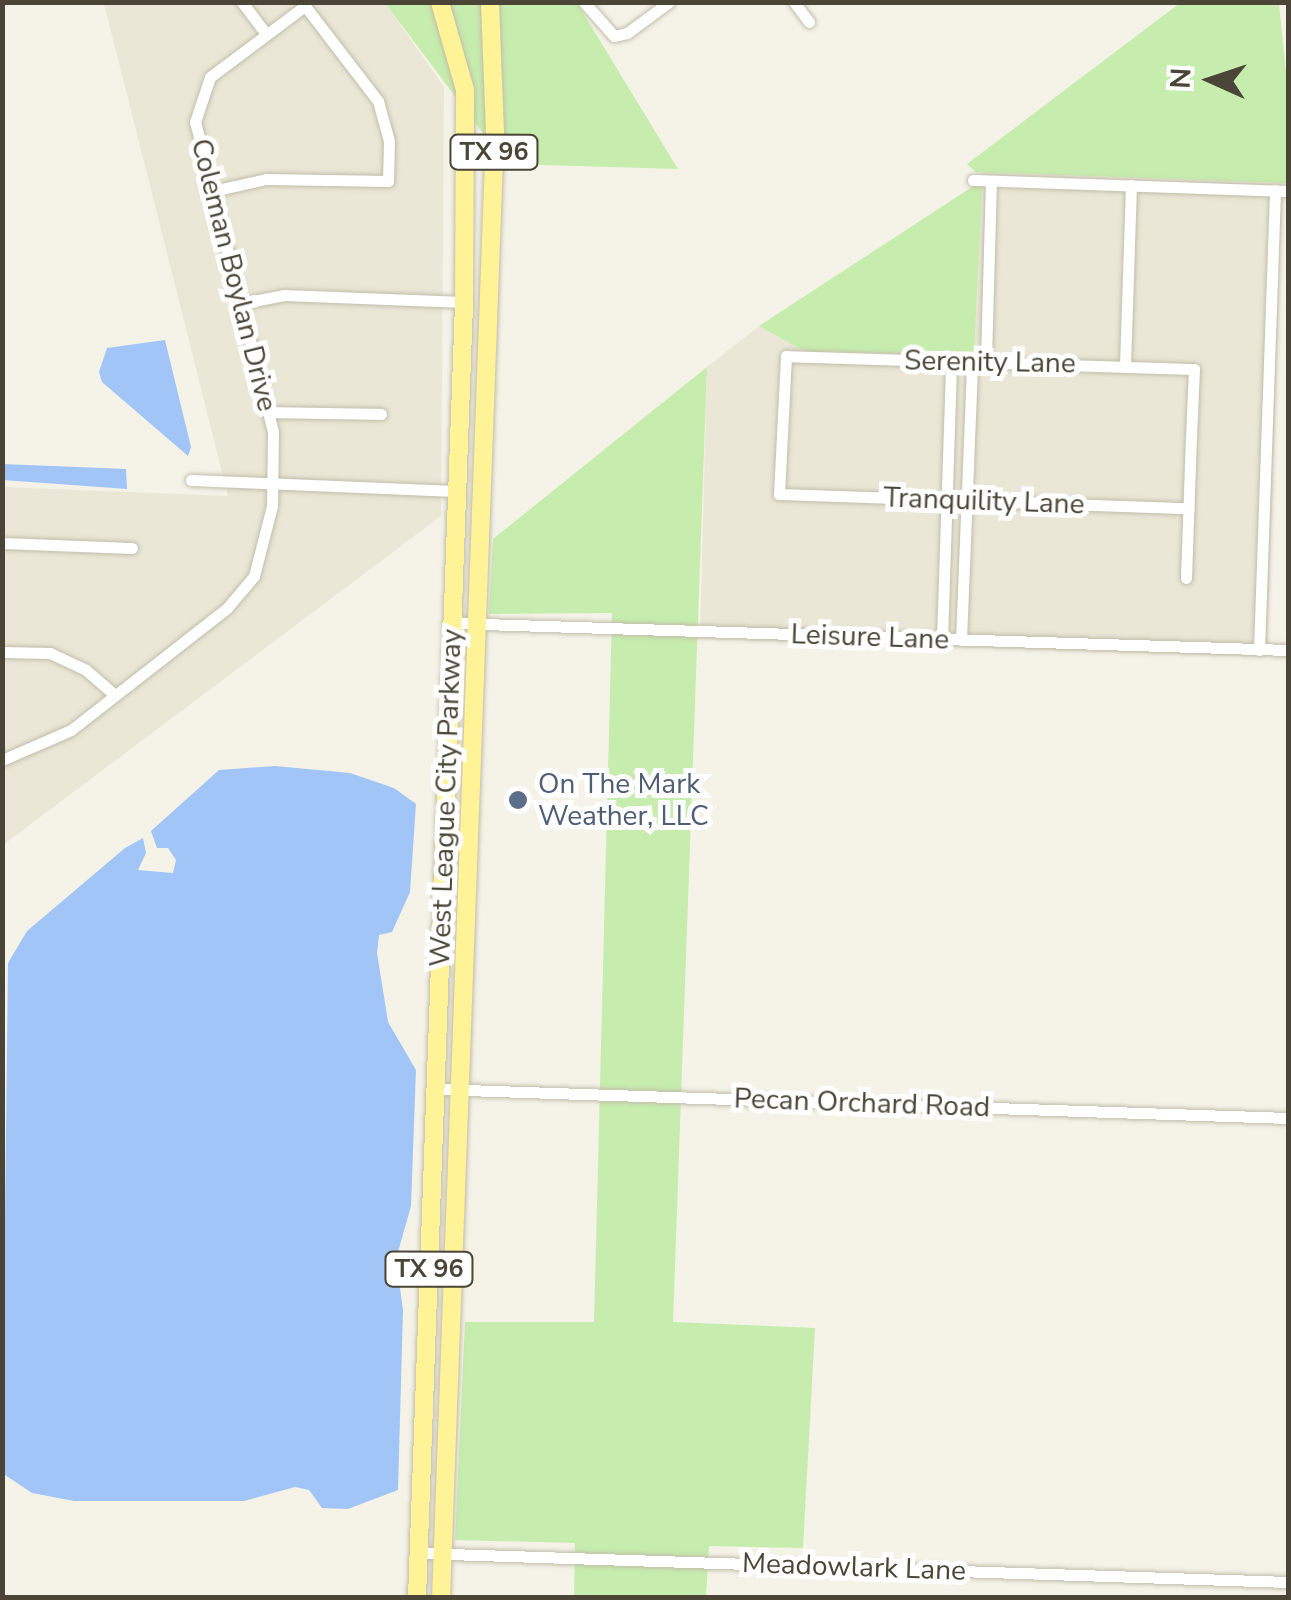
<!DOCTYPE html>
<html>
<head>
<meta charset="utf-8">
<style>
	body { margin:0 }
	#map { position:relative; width:1291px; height:1600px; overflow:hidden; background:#f5f3e8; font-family:"Nunito Sans",sans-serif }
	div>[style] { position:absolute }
	.residential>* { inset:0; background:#eae7d6 }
	.green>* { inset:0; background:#c6edae }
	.water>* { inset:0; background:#a0c5f6 }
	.roads { filter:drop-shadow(0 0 2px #c2bdaa) drop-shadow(0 0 2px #c2bdaa) }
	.minor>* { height:11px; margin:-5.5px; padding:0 5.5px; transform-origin:5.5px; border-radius:5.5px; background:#fff }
	.primary>* { height:18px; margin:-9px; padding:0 9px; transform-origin:9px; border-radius:9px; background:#fff297 }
	.dots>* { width:28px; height:28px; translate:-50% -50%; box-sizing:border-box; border:5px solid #fff; border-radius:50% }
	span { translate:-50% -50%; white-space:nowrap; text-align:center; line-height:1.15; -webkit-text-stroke:10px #fff; paint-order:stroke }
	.shield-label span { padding:2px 8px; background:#fff; border:2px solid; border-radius:8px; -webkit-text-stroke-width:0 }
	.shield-label { font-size:25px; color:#4a4536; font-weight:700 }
	.street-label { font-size:28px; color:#4a4536 }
	.service-label { font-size:28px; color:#4e5e75 }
	.left { translate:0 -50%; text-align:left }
	.frame { position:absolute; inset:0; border:5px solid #4a4536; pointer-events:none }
	.north { position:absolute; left:1161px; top:30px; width:100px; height:100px; -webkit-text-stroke:8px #fff; paint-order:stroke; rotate:273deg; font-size:28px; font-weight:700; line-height:40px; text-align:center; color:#4a4536 }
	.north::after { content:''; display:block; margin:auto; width:35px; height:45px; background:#4a4536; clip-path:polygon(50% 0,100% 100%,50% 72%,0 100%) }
</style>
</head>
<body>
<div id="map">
	<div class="residential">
		<div style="clip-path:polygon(104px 3px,385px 3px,444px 87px,441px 516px,3px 845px,3px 487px,228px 496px)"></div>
		<div style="clip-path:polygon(982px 172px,1282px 183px,1267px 657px,700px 639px,707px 367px,759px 326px,804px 351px,974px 354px)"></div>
	</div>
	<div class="green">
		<div style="clip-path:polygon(385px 3px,577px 3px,678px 169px,506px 164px)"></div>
		<div style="clip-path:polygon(1180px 3px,1279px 3px,1288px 92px,1287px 183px,976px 172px,967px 164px)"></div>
		<div style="clip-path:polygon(975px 185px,982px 185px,974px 355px,804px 351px,759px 326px)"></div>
		<div style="clip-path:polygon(707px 367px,673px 1322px,815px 1328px,803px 1548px,709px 1546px,706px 1597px,574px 1598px,575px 1543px,455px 1540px,465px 1322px,594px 1322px,612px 613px,489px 614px,493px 539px)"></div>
	</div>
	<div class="water">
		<div style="clip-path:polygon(165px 340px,191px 447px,188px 456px,102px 382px,99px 372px,107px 348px)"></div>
		<div style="clip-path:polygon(3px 464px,126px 469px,127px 489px,3px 480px)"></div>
		<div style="clip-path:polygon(275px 766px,350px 773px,394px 788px,416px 804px,410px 892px,392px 932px,379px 935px,377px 953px,388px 1022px,416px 1070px,411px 1206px,396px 1259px,403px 1310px,398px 1490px,348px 1509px,322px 1508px,309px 1490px,295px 1487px,244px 1501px,74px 1501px,32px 1493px,2px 1473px,8px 963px,27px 931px,125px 848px,143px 838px,146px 853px,138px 870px,173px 873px,176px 860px,168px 848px,157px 848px,151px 831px,219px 770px)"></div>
	</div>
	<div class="roads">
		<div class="minor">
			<div style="left:242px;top:2px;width:38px;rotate:53deg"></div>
			<div style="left:584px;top:2px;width:45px;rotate:48.6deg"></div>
			<div style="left:614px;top:36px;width:13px;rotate:-13deg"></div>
			<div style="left:627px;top:33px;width:52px;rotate:-36.4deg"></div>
			<div style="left:794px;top:2px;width:25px;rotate:53deg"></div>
			<div style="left:973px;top:180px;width:315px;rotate:2deg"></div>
			<div style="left:243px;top:303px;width:42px;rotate:-11deg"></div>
			<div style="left:284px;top:295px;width:180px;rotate:2.2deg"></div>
			<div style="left:986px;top:359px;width:178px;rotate:-88.4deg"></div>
			<div style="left:1125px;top:366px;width:181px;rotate:-88.1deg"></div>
			<div style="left:270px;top:412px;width:111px;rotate:1deg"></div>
			<div style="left:191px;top:480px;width:265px;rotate:2.4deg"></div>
			<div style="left:2px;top:543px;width:130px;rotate:2.2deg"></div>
			<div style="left:1186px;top:578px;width:141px;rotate:-88deg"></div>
			<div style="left:1191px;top:437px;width:68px;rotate:-87.5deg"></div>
			<div style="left:1194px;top:369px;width:408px;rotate:-178.2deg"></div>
			<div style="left:786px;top:356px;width:138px;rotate:92.9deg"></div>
			<div style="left:779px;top:494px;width:410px;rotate:2deg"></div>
			<div style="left:452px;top:623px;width:836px;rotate:1.85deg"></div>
			<div style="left:942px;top:639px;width:278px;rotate:-88.1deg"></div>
			<div style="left:961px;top:640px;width:278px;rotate:-87.7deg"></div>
			<div style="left:1259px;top:650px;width:460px;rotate:-88deg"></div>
			<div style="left:2px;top:652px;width:48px;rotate:1.2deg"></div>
			<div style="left:50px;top:653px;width:40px;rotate:25deg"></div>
			<div style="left:86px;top:670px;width:37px;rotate:41deg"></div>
			<div style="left:2px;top:760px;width:75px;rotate:-23.5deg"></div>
			<div style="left:71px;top:730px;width:198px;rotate:-38deg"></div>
			<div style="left:227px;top:608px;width:42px;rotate:-49.8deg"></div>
			<div style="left:254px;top:576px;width:72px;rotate:-75.6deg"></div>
			<div style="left:272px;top:506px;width:74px;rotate:-89.2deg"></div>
			<div style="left:273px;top:432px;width:320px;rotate:-104.1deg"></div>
			<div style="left:195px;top:122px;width:47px;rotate:-71.6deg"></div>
			<div style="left:210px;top:77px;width:119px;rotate:-36.8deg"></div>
			<div style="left:305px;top:6px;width:120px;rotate:52.5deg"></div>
			<div style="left:378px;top:101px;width:41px;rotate:74.6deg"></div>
			<div style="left:389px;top:141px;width:40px;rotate:91.4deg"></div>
			<div style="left:388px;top:181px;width:122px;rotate:-179.1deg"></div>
			<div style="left:266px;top:179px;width:54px;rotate:167.2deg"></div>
			<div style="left:436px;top:1089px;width:852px;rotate:1.95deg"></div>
			<div style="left:419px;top:1553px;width:869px;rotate:1.91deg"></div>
		</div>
		<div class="primary">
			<div style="left:417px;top:1598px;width:1297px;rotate:-87.92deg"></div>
			<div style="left:464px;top:302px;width:212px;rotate:-89.7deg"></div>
			<div style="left:465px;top:90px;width:91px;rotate:-105.9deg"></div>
			<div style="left:441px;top:1598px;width:1466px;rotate:-87.89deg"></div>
			<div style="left:495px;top:133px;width:131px;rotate:-92.2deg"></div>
		</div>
	</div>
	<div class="dots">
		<div style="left:518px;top:800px;background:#5c6f8a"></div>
	</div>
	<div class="shield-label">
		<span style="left:494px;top:152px">TX 96</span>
		<span style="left:429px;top:1269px">TX 96</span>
	</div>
	<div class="street-label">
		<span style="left:234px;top:275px;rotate:76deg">Coleman Boylan Drive</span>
		<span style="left:990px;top:362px;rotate:1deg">Serenity Lane</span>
		<span style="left:984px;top:501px;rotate:2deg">Tranquility Lane</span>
		<span style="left:870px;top:637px;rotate:2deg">Leisure Lane</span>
		<span style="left:446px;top:798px;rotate:-88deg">West League City Parkway</span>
		<span style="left:862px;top:1103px;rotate:2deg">Pecan Orchard Road</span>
		<span style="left:854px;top:1567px;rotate:2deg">Meadowlark Lane</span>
	</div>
	<div class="service-label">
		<span class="left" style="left:538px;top:800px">On The Mark<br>Weather, LLC</span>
	</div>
	<div class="frame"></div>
	<div class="north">N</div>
</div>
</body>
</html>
